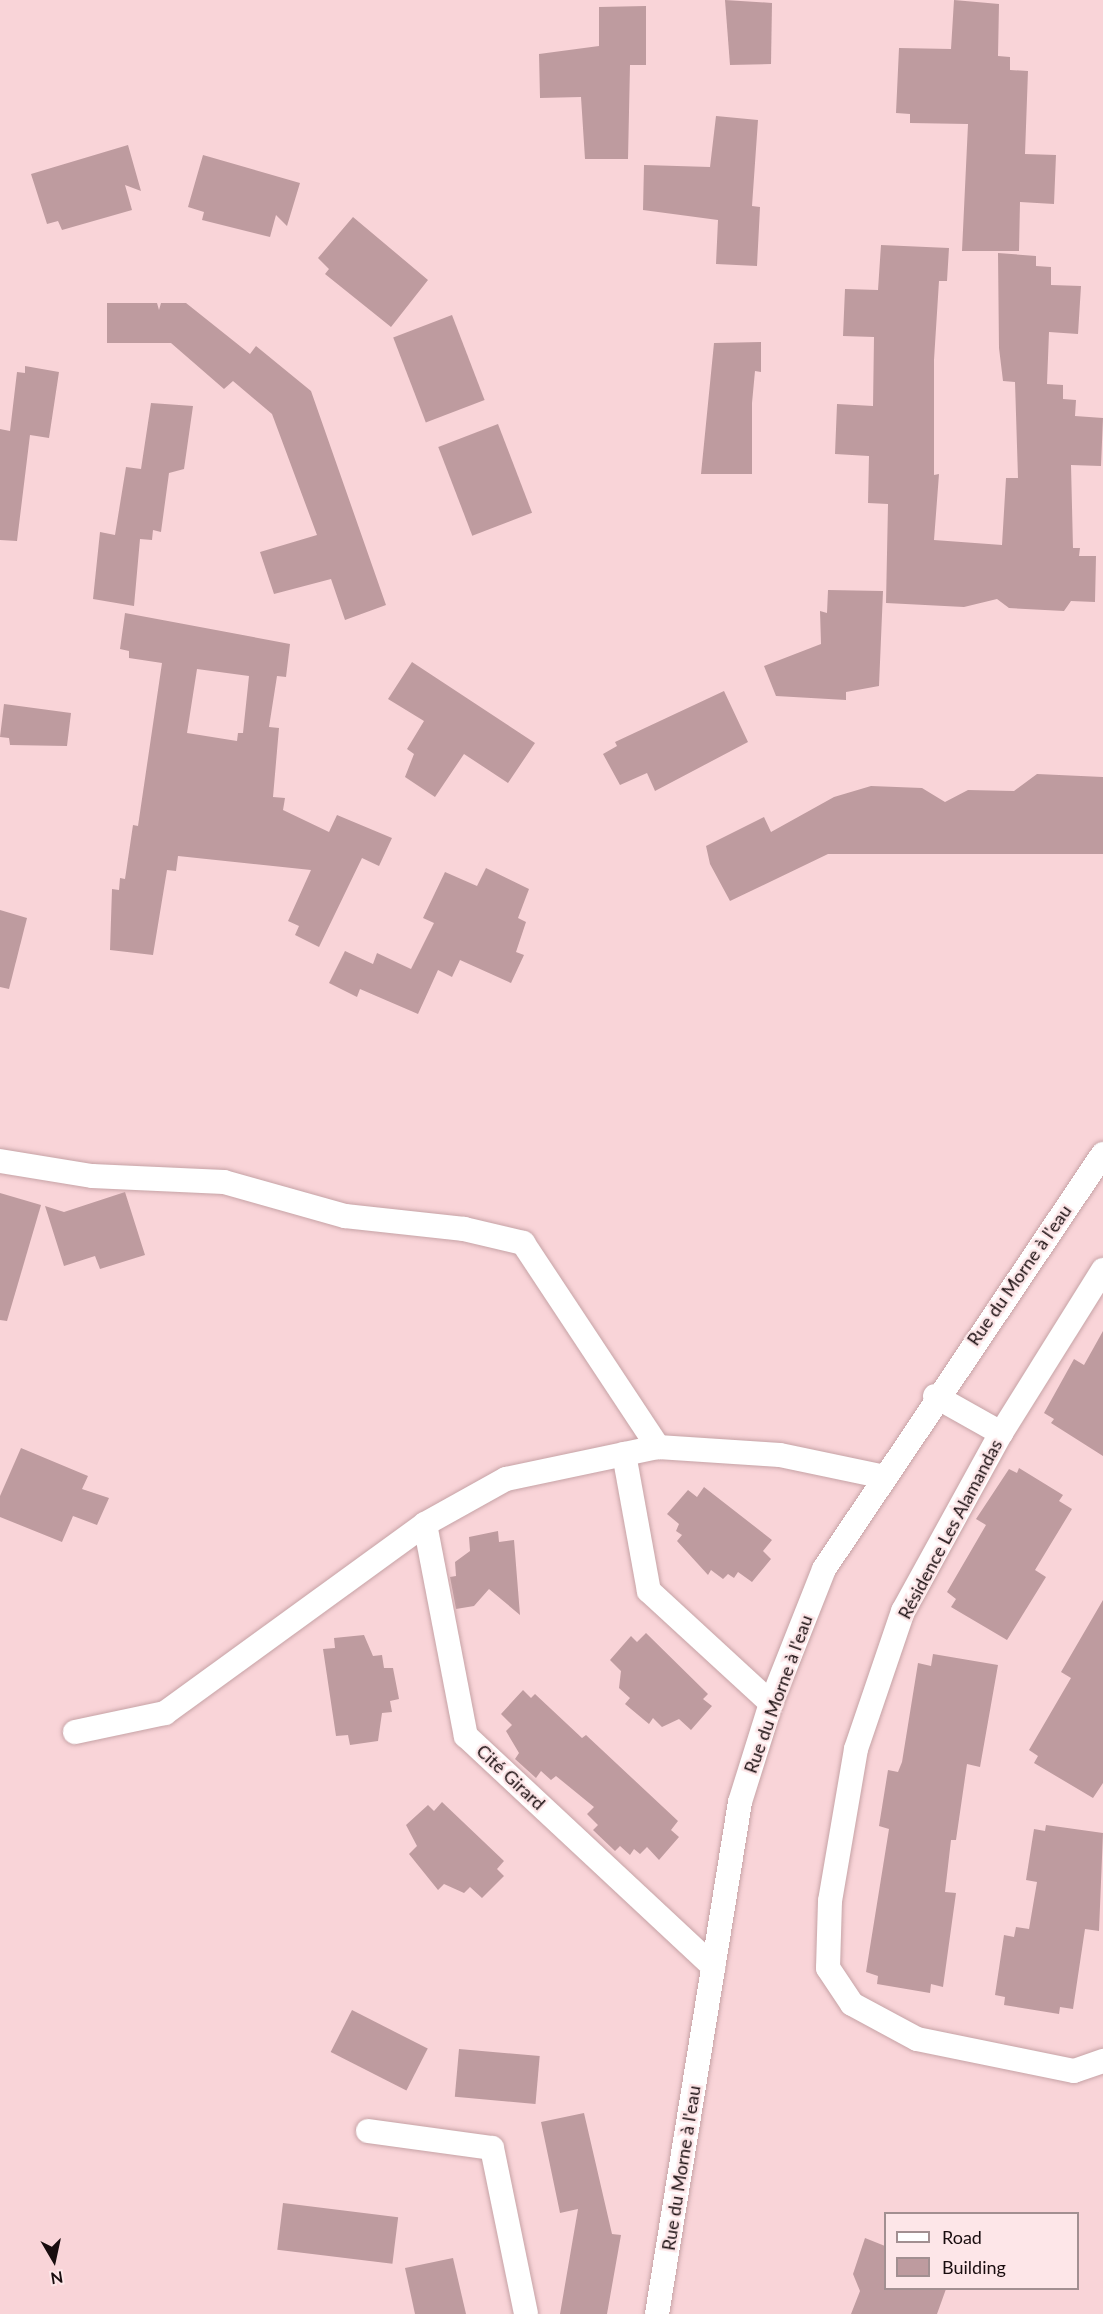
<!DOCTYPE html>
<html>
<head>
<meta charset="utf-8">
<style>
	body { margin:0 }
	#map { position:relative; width:1103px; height:2314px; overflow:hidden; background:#f9d4d8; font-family:Lato,sans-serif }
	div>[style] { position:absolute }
	.building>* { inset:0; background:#be9b9f; transform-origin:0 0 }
	.roads { filter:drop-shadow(0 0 2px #c6a3a6) drop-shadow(0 0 2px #c6a3a6) }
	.minor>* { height:24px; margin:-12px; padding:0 12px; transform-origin:12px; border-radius:12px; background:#fff }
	span { translate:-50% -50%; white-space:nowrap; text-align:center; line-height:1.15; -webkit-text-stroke:5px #fde6e8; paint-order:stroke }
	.street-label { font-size:18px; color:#190d0f }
	.legend { position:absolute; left:884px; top:2212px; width:195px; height:78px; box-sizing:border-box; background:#fde6e8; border:2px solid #a28f91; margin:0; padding:8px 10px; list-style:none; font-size:18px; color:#190d0f }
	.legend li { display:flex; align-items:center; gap:12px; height:30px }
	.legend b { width:30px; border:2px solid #a28f91 }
	.north { position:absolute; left:24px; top:2230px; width:60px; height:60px; -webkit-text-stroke:4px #fde6e8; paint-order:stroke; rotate:171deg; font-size:16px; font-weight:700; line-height:24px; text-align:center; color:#190d0f }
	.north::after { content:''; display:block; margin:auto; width:21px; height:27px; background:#190d0f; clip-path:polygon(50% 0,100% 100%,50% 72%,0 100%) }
</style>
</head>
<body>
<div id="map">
	<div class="building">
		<div style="clip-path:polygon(725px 0,772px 3px,771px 64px,730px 65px)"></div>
		<div style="clip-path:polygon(954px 0,999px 4px,998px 56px,1010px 57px,1010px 70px,1028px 71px,1025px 154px,1056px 155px,1054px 204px,1020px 202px,1019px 251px,962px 251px,968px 124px,910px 123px,910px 114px,896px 113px,899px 48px,951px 49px)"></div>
		<div style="clip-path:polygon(646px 6px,646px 65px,630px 65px,628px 159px,585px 159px,581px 97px,540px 98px,539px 54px,599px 46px,599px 7px)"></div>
		<div style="clip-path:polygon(716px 116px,758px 120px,752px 206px,760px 207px,757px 266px,716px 264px,718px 220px,643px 210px,644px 165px,710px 167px)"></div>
		<div style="clip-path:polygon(128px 145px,141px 191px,125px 185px,132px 210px,62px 230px,58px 221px,47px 224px,31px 174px)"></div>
		<div style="clip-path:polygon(203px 155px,300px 183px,287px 226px,276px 215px,270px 237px,202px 220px,204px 212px,188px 207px)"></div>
		<div style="clip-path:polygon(353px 217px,428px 280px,391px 327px,325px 274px,329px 269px,318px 258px)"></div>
		<div style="clip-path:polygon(881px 245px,949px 248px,947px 281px,939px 281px,934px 360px,934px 475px,939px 474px,934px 540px,1002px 545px,1006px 478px,1018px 478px,1015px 382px,1003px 381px,999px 348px,998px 253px,1036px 256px,1036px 266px,1051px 267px,1051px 285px,1081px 286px,1078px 334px,1049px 332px,1047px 384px,1063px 385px,1063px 399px,1076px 400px,1075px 416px,1103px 418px,1101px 466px,1071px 465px,1073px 548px,1080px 548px,1079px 556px,1096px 556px,1095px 602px,1071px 601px,1064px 611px,1009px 608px,997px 599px,964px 607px,886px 603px,888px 504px,868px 503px,869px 456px,835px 454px,837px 404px,873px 406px,874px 337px,843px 336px,845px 289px,878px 290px)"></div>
		<div style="clip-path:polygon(107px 303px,157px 303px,159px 310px,161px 303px,186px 303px,250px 354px,256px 346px,311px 391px,386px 605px,345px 620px,331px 579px,274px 594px,260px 552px,317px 535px,272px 414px,233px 381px,224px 389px,171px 343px,107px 343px)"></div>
		<div style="left:452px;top:315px;width:91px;height:63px;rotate:69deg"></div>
		<div style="clip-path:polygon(761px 342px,761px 372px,755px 371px,752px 403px,752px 474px,701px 474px,714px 343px)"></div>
		<div style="clip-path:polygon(25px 366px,59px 372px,49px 438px,30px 435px,17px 541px,0 540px,0 429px,10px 431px,17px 372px,25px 373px)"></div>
		<div style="clip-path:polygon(151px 403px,193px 406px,184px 469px,169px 473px,161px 532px,153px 530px,152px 540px,140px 539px,134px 606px,93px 599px,100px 532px,115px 535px,126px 467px,141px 469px)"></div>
		<div style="left:498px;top:424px;width:95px;height:64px;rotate:69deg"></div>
		<div style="clip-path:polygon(828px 590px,883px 591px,879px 686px,846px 692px,846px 700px,776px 696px,764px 666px,821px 644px,820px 611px,827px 613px)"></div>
		<div style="clip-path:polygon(evenodd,125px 613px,290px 644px,286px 677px,277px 676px,269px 727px,279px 728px,273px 797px,285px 798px,283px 810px,329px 832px,337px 815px,392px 838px,379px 866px,362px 858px,319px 947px,295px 935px,299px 926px,288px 921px,311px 870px,178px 856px,176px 871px,167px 870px,153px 955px,110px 950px,112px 889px,119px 890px,120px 878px,125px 879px,133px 825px,138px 826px,162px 663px,129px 658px,129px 651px,120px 649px,125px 613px,197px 669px,249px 676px,243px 733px,238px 733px,237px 741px,187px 733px,197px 669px)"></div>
		<div style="clip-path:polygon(412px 662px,535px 743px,508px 783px,464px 754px,435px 797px,405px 777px,414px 754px,407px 749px,424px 721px,388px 699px)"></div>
		<div style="clip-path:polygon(724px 691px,748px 742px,655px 791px,647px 773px,620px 785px,603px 754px,617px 746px,615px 742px)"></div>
		<div style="clip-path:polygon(4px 704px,71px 713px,67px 746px,10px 745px,9px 738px,0 737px)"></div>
		<div style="clip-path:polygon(1037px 774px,1103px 777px,1103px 854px,828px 854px,730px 901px,710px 864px,706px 846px,764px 817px,771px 832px,834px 797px,871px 786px,922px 788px,945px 802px,968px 790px,1014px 791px)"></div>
		<div style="clip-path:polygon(486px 868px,529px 889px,518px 918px,526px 922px,516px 952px,524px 955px,511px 983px,460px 960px,452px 977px,438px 970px,418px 1014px,360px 989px,357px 997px,329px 983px,345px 951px,373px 964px,377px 953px,411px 969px,434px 923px,423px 918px,445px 872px,477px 886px)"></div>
		<div style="clip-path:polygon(0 910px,27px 918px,9px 989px,0 987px)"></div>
		<div style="clip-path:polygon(125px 1192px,145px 1255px,100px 1269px,95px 1256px,64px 1266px,45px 1206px,64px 1212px)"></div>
		<div style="clip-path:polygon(0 1193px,41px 1205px,7px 1321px,0 1320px)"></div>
		<div style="clip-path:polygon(1103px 1331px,1103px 1456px,1051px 1423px,1054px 1419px,1044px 1413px,1074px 1359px,1084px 1365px)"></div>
		<div style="clip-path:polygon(21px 1448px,88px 1476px,82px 1489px,109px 1498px,97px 1525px,73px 1516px,62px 1542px,0 1517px,0 1496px)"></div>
		<div style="clip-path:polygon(1019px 1468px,1063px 1495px,1059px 1501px,1072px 1509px,1035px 1570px,1046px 1577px,1007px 1640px,951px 1607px,956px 1599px,947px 1592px,986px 1525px,976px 1519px,1009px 1469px,1017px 1473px)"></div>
		<div style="clip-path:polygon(704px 1487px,772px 1540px,763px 1551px,771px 1559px,752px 1582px,738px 1572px,734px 1578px,728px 1574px,723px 1579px,711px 1570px,708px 1575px,677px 1541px,682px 1535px,676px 1531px,679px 1524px,667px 1514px,688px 1490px,697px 1497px)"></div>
		<div style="clip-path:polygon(498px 1531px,499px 1542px,514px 1540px,520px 1615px,489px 1589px,474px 1606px,456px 1609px,450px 1577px,456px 1576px,455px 1562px,470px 1551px,469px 1537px)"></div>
		<div style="clip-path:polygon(1103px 1600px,1103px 1783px,1093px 1798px,1034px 1763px,1038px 1756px,1029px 1750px,1071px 1678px,1061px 1672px)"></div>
		<div style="clip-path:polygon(646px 1633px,708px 1694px,703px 1699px,712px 1706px,691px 1730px,679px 1719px,662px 1727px,653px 1718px,649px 1724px,625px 1704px,630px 1698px,619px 1688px,621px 1671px,610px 1660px,631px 1636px,637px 1642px)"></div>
		<div style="clip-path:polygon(364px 1635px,373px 1656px,382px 1655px,384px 1668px,393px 1668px,399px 1699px,390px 1701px,392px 1712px,382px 1713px,378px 1741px,350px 1745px,348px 1735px,336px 1736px,323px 1649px,335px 1648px,334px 1638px)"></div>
		<div style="clip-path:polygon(933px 1654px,998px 1665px,980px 1767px,967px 1764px,956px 1840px,951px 1840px,945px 1892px,956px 1893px,943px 1987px,931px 1984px,930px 1993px,877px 1984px,878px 1976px,866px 1972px,889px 1829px,879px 1826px,888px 1770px,898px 1772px,902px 1762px,918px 1663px,931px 1666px)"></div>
		<div style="clip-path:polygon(523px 1690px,531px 1698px,535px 1694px,582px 1738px,586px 1735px,678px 1821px,671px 1830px,679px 1837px,659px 1860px,647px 1847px,640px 1854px,634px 1849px,630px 1855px,620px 1846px,615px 1851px,593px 1830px,598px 1825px,587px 1814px,594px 1807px,556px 1776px,551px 1780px,541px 1771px,536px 1778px,515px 1759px,519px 1753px,506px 1731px,512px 1725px,501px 1714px)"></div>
		<div style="clip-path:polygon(442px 1802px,504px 1861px,497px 1869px,504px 1876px,482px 1898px,470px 1887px,464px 1893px,444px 1884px,438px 1890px,409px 1854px,417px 1846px,406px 1825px,428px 1805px,434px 1811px)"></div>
		<div style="clip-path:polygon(1046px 1825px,1103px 1833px,1099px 1931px,1085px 1929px,1073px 2009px,1060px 2007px,1059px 2014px,1004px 2005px,1005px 1997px,995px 1995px,1004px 1935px,1014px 1937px,1016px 1927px,1029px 1929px,1037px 1882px,1026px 1880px,1034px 1829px,1045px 1831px)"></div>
		<div style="left:352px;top:2010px;width:85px;height:47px;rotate:27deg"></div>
		<div style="left:459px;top:2049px;width:81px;height:48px;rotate:5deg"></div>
		<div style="clip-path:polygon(584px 2113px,612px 2234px,621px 2235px,607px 2314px,560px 2314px,578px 2209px,560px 2213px,541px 2122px)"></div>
		<div style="left:283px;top:2203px;width:116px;height:47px;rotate:7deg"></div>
		<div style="clip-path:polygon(865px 2238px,885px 2246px,885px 2289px,946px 2289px,937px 2314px,851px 2314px,860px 2291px,853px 2274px)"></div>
		<div style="clip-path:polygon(453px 2258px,466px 2314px,415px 2314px,405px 2268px)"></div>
	</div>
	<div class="roads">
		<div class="minor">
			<div style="left:0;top:1161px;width:93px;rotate:9.3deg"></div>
			<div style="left:92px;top:1176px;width:132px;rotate:2.6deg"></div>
			<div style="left:224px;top:1182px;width:126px;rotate:15.7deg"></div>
			<div style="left:345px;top:1216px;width:120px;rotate:6.2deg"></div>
			<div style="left:464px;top:1229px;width:61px;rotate:13.3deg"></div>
			<div style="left:523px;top:1243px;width:245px;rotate:56.5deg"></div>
			<div style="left:1103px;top:1270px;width:192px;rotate:122deg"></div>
			<div style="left:1001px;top:1433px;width:203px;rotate:118.8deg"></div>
			<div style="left:903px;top:1611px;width:146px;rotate:108.8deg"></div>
			<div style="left:856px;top:1749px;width:154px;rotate:99.7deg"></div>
			<div style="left:830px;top:1901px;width:67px;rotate:91.7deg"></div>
			<div style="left:828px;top:1968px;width:43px;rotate:56.3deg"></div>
			<div style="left:852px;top:2004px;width:74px;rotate:28.3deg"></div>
			<div style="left:917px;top:2039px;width:160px;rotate:11.5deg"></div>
			<div style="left:1074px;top:2071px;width:31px;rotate:-19deg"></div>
			<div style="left:935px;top:1396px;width:76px;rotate:29.3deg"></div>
			<div style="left:624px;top:1454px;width:139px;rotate:79.7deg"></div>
			<div style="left:649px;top:1591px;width:166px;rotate:42.6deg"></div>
			<div style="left:425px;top:1524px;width:216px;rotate:79.1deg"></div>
			<div style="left:466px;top:1736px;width:338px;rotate:43deg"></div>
			<div style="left:75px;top:1732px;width:92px;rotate:-11.9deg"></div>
			<div style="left:165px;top:1713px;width:321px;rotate:-36deg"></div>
			<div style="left:425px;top:1524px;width:93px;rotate:-29.1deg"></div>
			<div style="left:506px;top:1479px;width:155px;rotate:-11.9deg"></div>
			<div style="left:658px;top:1447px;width:122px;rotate:3.8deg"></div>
			<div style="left:780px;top:1455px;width:106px;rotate:11.9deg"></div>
			<div style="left:368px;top:2131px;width:125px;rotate:7.8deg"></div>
			<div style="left:492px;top:2148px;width:169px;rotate:78.4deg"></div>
			<div style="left:657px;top:2314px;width:519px;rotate:-80.79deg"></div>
			<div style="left:740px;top:1802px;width:104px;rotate:-72.6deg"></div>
			<div style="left:771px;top:1703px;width:144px;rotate:-68.4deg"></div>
			<div style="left:824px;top:1569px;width:500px;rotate:-56.09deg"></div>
		</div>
	</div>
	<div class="street-label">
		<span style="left:1019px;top:1275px;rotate:-55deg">Rue du Morne à l'eau</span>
		<span style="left:950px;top:1529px;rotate:-62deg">Résidence Les Alamandas</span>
		<span style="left:778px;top:1694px;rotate:-70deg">Rue du Morne à l'eau</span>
		<span style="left:511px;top:1777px;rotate:43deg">Cité Girard</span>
		<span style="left:681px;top:2168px;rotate:-81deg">Rue du Morne à l'eau</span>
	</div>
	<ul class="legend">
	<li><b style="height:8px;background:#fff"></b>Road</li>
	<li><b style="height:16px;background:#be9b9f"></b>Building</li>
	</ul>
	<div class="north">N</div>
</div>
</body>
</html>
